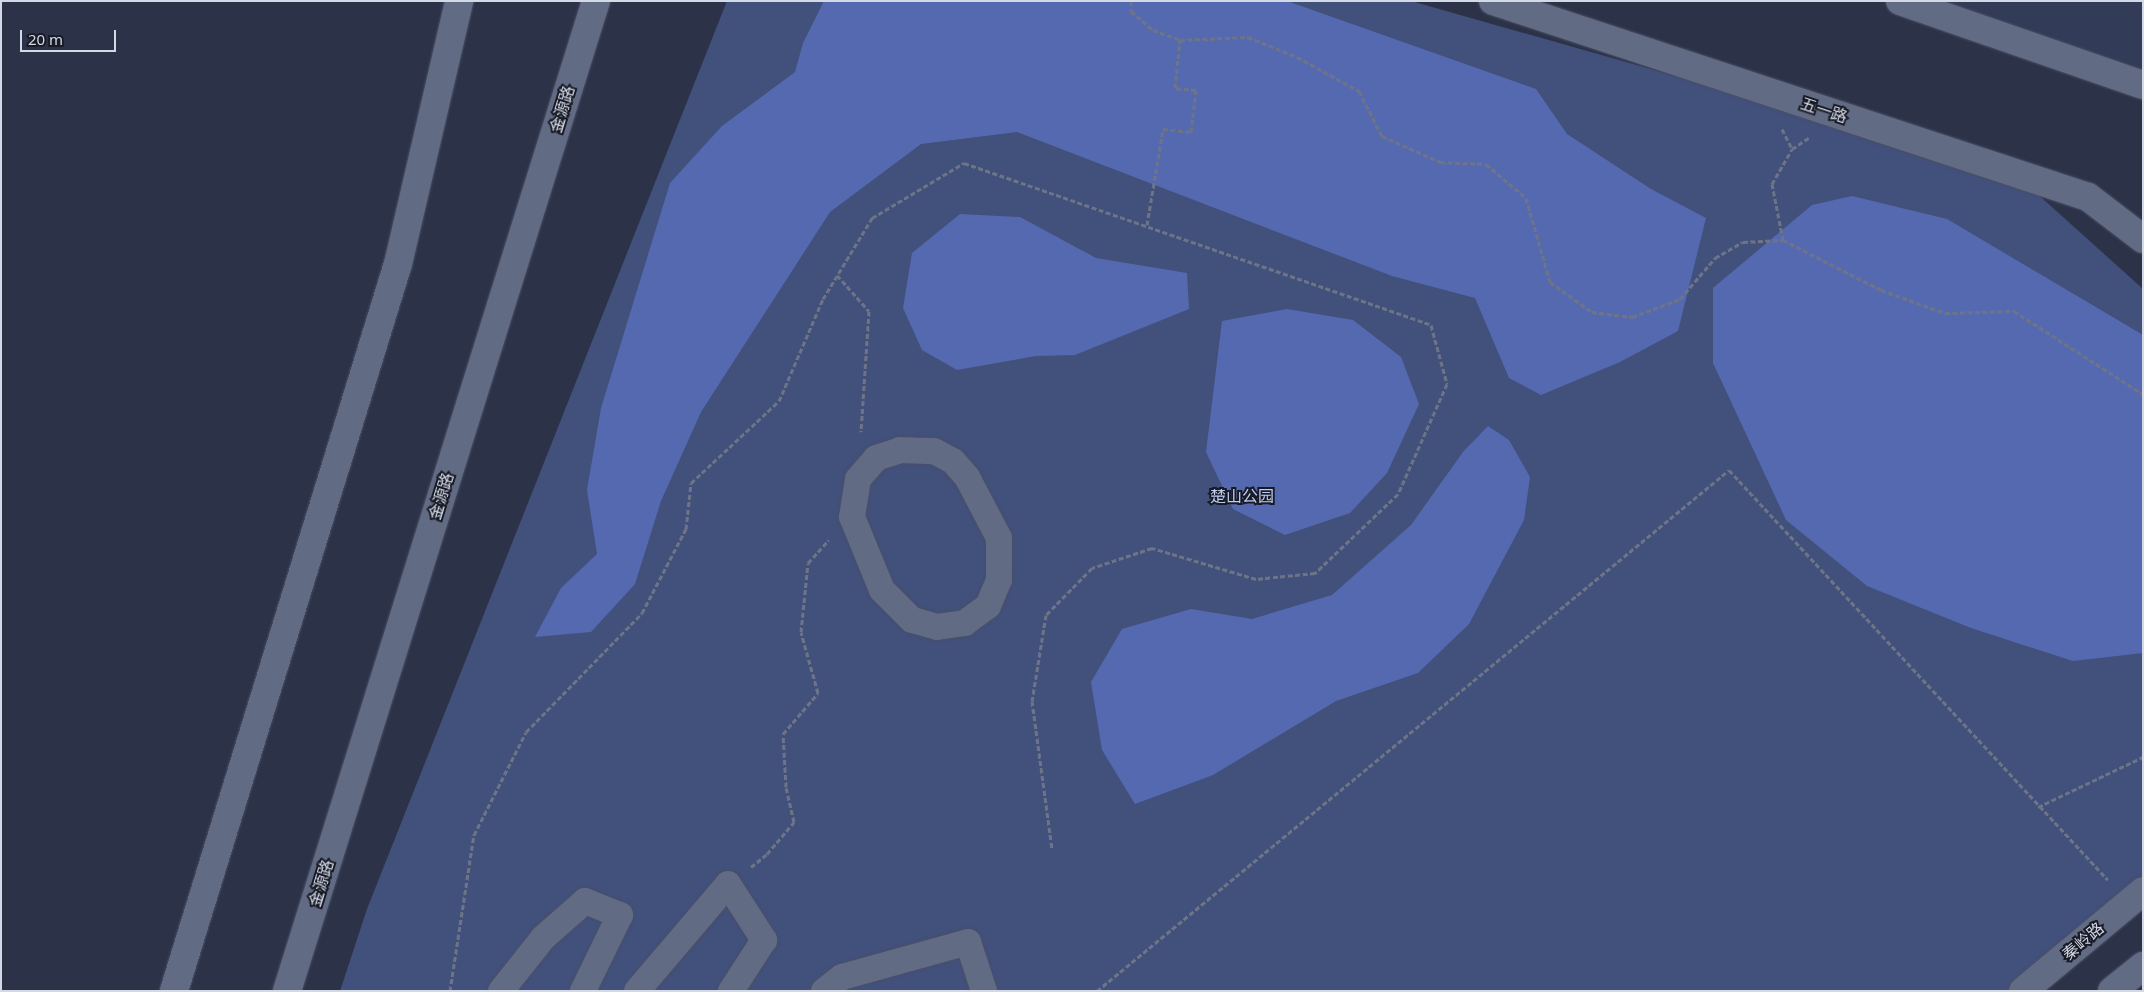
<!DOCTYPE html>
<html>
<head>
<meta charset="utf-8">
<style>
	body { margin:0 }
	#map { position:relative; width:2144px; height:992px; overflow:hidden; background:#2c3349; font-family:"Noto Sans","Noto Sans SC",sans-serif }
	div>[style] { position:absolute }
	.built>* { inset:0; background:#323b57 }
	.green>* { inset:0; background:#42507c }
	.forest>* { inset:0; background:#5569b0 }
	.path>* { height:3px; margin-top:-1.5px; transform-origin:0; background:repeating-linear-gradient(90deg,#6e7487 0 5px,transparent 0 7.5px) }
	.roads { filter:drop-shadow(0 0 1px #4a4f63) drop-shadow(0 0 1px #4a4f63) }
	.pedestrian>* { height:26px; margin:-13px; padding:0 13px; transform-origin:13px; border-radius:13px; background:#626b84 }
	.tertiary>* { height:28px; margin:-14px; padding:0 14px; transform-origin:14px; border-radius:14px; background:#626b84 }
	.secondary>* { height:28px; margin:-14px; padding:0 14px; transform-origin:14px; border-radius:14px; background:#626b84 }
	span { translate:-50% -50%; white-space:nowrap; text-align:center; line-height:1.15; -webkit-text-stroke:4px #181b25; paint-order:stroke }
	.street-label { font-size:16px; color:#d4d9e8 }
	.park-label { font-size:16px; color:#becbf3 }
	.frame { position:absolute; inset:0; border:2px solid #d4d9e8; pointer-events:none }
	.scale { position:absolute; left:20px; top:30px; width:96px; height:22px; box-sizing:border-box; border:2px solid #d4d9e8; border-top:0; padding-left:6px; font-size:15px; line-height:18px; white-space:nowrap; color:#d4d9e8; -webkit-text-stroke:4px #181b25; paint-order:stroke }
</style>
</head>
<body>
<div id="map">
	<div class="built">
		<div style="clip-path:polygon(1900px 1px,2143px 1px,2143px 85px)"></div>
	</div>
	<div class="green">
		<div style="clip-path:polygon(727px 1px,1411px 1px,2013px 172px,2143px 289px,2143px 891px,2023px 991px,340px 991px,367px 909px)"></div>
	</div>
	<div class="forest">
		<div style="clip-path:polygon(824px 1px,1287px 1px,1536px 89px,1567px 134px,1651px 189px,1706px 218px,1678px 331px,1620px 362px,1541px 395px,1509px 378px,1475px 298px,1392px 276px,1017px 132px,921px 144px,830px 212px,701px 412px,661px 501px,635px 584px,591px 632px,535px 637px,561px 588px,597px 554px,587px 490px,601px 408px,670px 183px,722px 126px,795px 72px,803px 43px)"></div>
		<div style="clip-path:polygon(1852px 196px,1947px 219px,2143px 335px,2143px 653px,2073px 661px,1971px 628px,1867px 586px,1786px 520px,1713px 363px,1713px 288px,1812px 205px)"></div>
		<div style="clip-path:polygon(960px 214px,1020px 217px,1096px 258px,1187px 273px,1189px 309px,1075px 355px,1036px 356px,957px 370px,922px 350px,903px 308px,912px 253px)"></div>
		<div style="clip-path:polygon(1287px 309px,1353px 320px,1401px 357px,1419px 404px,1387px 473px,1350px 513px,1285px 535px,1233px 509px,1206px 452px,1222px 321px)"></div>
		<div style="clip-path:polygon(1488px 426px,1509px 440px,1530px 477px,1524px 520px,1469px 624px,1418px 673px,1336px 701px,1213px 775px,1135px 804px,1102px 750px,1091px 682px,1122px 629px,1191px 609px,1252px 619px,1332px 595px,1411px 525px,1463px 452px)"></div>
	</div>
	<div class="path">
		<div style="left:1131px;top:1px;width:10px;rotate:90deg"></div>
		<div style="left:1131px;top:11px;width:29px;rotate:41deg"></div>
		<div style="left:1153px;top:30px;width:29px;rotate:20deg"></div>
		<div style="left:1180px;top:40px;width:68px;rotate:-2.5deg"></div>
		<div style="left:1248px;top:37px;width:53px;rotate:22.2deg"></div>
		<div style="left:1297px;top:57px;width:71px;rotate:28.7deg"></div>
		<div style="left:1359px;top:91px;width:51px;rotate:62.9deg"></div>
		<div style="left:1382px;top:136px;width:64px;rotate:24.1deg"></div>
		<div style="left:1440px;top:162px;width:46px;rotate:2.5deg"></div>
		<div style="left:1486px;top:164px;width:52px;rotate:40.4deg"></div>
		<div style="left:1526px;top:198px;width:87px;rotate:74.1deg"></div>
		<div style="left:1550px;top:282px;width:52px;rotate:35.5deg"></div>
		<div style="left:1592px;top:312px;width:40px;rotate:7.1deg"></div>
		<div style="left:1632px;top:317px;width:51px;rotate:-20.6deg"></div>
		<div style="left:1680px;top:299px;width:54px;rotate:-49.5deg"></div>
		<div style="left:1715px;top:258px;width:32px;rotate:-30deg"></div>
		<div style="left:1743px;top:242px;width:40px;rotate:-2.9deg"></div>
		<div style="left:1783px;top:240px;width:110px;rotate:27deg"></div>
		<div style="left:1881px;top:290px;width:68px;rotate:19.8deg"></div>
		<div style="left:1945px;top:313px;width:69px;rotate:-1.7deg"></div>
		<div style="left:2014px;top:311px;width:153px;rotate:32.8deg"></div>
		<div style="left:1782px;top:129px;width:22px;rotate:63deg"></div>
		<div style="left:1147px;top:225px;width:97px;rotate:-80.5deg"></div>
		<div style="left:1163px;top:129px;width:28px;rotate:6deg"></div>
		<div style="left:1191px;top:132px;width:42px;rotate:-83.2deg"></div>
		<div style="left:1196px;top:90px;width:21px;rotate:-175deg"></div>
		<div style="left:1175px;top:88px;width:48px;rotate:-84.1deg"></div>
		<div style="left:1783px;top:240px;width:57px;rotate:-101.1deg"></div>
		<div style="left:1772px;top:184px;width:40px;rotate:-60.3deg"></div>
		<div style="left:1792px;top:149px;width:22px;rotate:-34deg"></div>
		<div style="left:837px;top:275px;width:48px;rotate:48.4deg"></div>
		<div style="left:869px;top:311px;width:121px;rotate:93.8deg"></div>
		<div style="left:2038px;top:807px;width:116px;rotate:-25.5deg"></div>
		<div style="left:751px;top:867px;width:21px;rotate:-39deg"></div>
		<div style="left:767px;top:854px;width:42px;rotate:-49.8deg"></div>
		<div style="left:794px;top:822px;width:36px;rotate:-103deg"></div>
		<div style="left:786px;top:787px;width:53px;rotate:-93.2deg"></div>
		<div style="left:783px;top:734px;width:54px;rotate:-49.5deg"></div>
		<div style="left:818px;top:693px;width:63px;rotate:-105.6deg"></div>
		<div style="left:801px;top:632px;width:69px;rotate:-84.2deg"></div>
		<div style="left:808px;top:563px;width:31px;rotate:-48deg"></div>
		<div style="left:450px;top:991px;width:158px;rotate:-81.3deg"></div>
		<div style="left:474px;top:835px;width:115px;rotate:-63.2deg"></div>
		<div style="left:526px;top:732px;width:166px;rotate:-45.7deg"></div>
		<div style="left:642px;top:613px;width:95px;rotate:-62.4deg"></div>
		<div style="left:686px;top:529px;width:46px;rotate:-83.8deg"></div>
		<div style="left:691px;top:483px;width:120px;rotate:-43deg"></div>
		<div style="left:779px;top:401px;width:111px;rotate:-66.7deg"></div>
		<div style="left:823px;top:299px;width:95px;rotate:-58.8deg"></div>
		<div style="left:872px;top:218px;width:107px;rotate:-30.9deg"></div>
		<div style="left:964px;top:163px;width:494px;rotate:19.1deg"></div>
		<div style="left:1431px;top:325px;width:61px;rotate:74.8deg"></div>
		<div style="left:1447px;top:384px;width:120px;rotate:114deg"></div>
		<div style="left:1398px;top:494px;width:115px;rotate:136.4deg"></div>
		<div style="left:1315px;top:573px;width:59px;rotate:174.2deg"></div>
		<div style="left:1256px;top:579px;width:109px;rotate:-163.4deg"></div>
		<div style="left:1152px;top:548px;width:63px;rotate:161.6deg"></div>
		<div style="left:1092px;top:568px;width:66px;rotate:134.4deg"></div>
		<div style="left:1046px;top:615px;width:87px;rotate:99.2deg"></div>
		<div style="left:1032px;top:701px;width:149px;rotate:82.3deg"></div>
		<div style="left:1097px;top:991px;width:819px;rotate:-39.5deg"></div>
		<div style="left:1729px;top:470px;width:558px;rotate:47.25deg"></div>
	</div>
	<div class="roads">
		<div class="pedestrian">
			<div style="left:900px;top:450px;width:34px;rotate:2deg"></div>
			<div style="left:934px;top:451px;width:21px;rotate:28deg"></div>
			<div style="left:953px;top:461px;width:21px;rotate:49deg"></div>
			<div style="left:967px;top:477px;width:69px;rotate:62.3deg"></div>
			<div style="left:999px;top:538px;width:42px;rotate:90deg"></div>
			<div style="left:999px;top:580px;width:28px;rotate:113deg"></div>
			<div style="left:988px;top:606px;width:29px;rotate:144deg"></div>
			<div style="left:965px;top:623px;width:28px;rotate:172deg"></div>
			<div style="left:937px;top:627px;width:26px;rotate:-164deg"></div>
			<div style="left:912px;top:620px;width:42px;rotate:-135deg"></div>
			<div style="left:882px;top:590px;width:79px;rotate:-112.3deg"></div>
			<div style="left:852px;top:517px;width:38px;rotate:-81deg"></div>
			<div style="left:858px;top:479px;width:28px;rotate:-49deg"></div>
			<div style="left:876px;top:458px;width:25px;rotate:-18deg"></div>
			<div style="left:501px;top:991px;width:68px;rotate:-51.6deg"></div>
			<div style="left:543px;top:938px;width:56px;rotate:-41.4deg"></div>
			<div style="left:585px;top:901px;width:38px;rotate:22deg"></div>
			<div style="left:620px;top:915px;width:85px;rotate:116deg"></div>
			<div style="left:637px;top:991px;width:140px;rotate:-49.6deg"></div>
			<div style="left:728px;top:884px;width:67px;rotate:57.3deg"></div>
			<div style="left:764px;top:940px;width:61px;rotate:122.9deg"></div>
			<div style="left:824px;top:991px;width:23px;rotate:-38deg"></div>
			<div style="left:842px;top:977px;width:131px;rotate:-15.5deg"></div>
			<div style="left:968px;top:942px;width:52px;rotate:71.9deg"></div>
		</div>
		<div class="tertiary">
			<div style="left:2023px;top:991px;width:156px;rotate:-39.8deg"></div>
			<div style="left:2112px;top:991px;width:40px;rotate:-39deg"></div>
		</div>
		<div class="secondary">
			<div style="left:1493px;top:1px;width:626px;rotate:18.23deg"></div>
			<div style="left:2088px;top:197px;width:69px;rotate:37.4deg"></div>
			<div style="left:1900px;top:1px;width:257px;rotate:19.1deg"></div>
			<div style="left:174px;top:991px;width:761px;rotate:-72.88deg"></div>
			<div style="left:398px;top:264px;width:270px;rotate:-76.9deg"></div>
			<div style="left:287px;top:991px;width:1037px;rotate:-72.67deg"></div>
		</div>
	</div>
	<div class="street-label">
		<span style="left:562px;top:109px;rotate:-73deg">金源路</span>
		<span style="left:1824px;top:110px;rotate:18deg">五一路</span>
		<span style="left:441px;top:496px;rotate:-73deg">金源路</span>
		<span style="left:321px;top:883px;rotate:-73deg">金源路</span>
		<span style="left:2083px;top:941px;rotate:-40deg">秦岭路</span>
	</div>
	<div class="park-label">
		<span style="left:1242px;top:496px">楚山公园</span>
	</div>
	<div class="frame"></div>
	<div class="scale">20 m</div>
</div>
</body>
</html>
